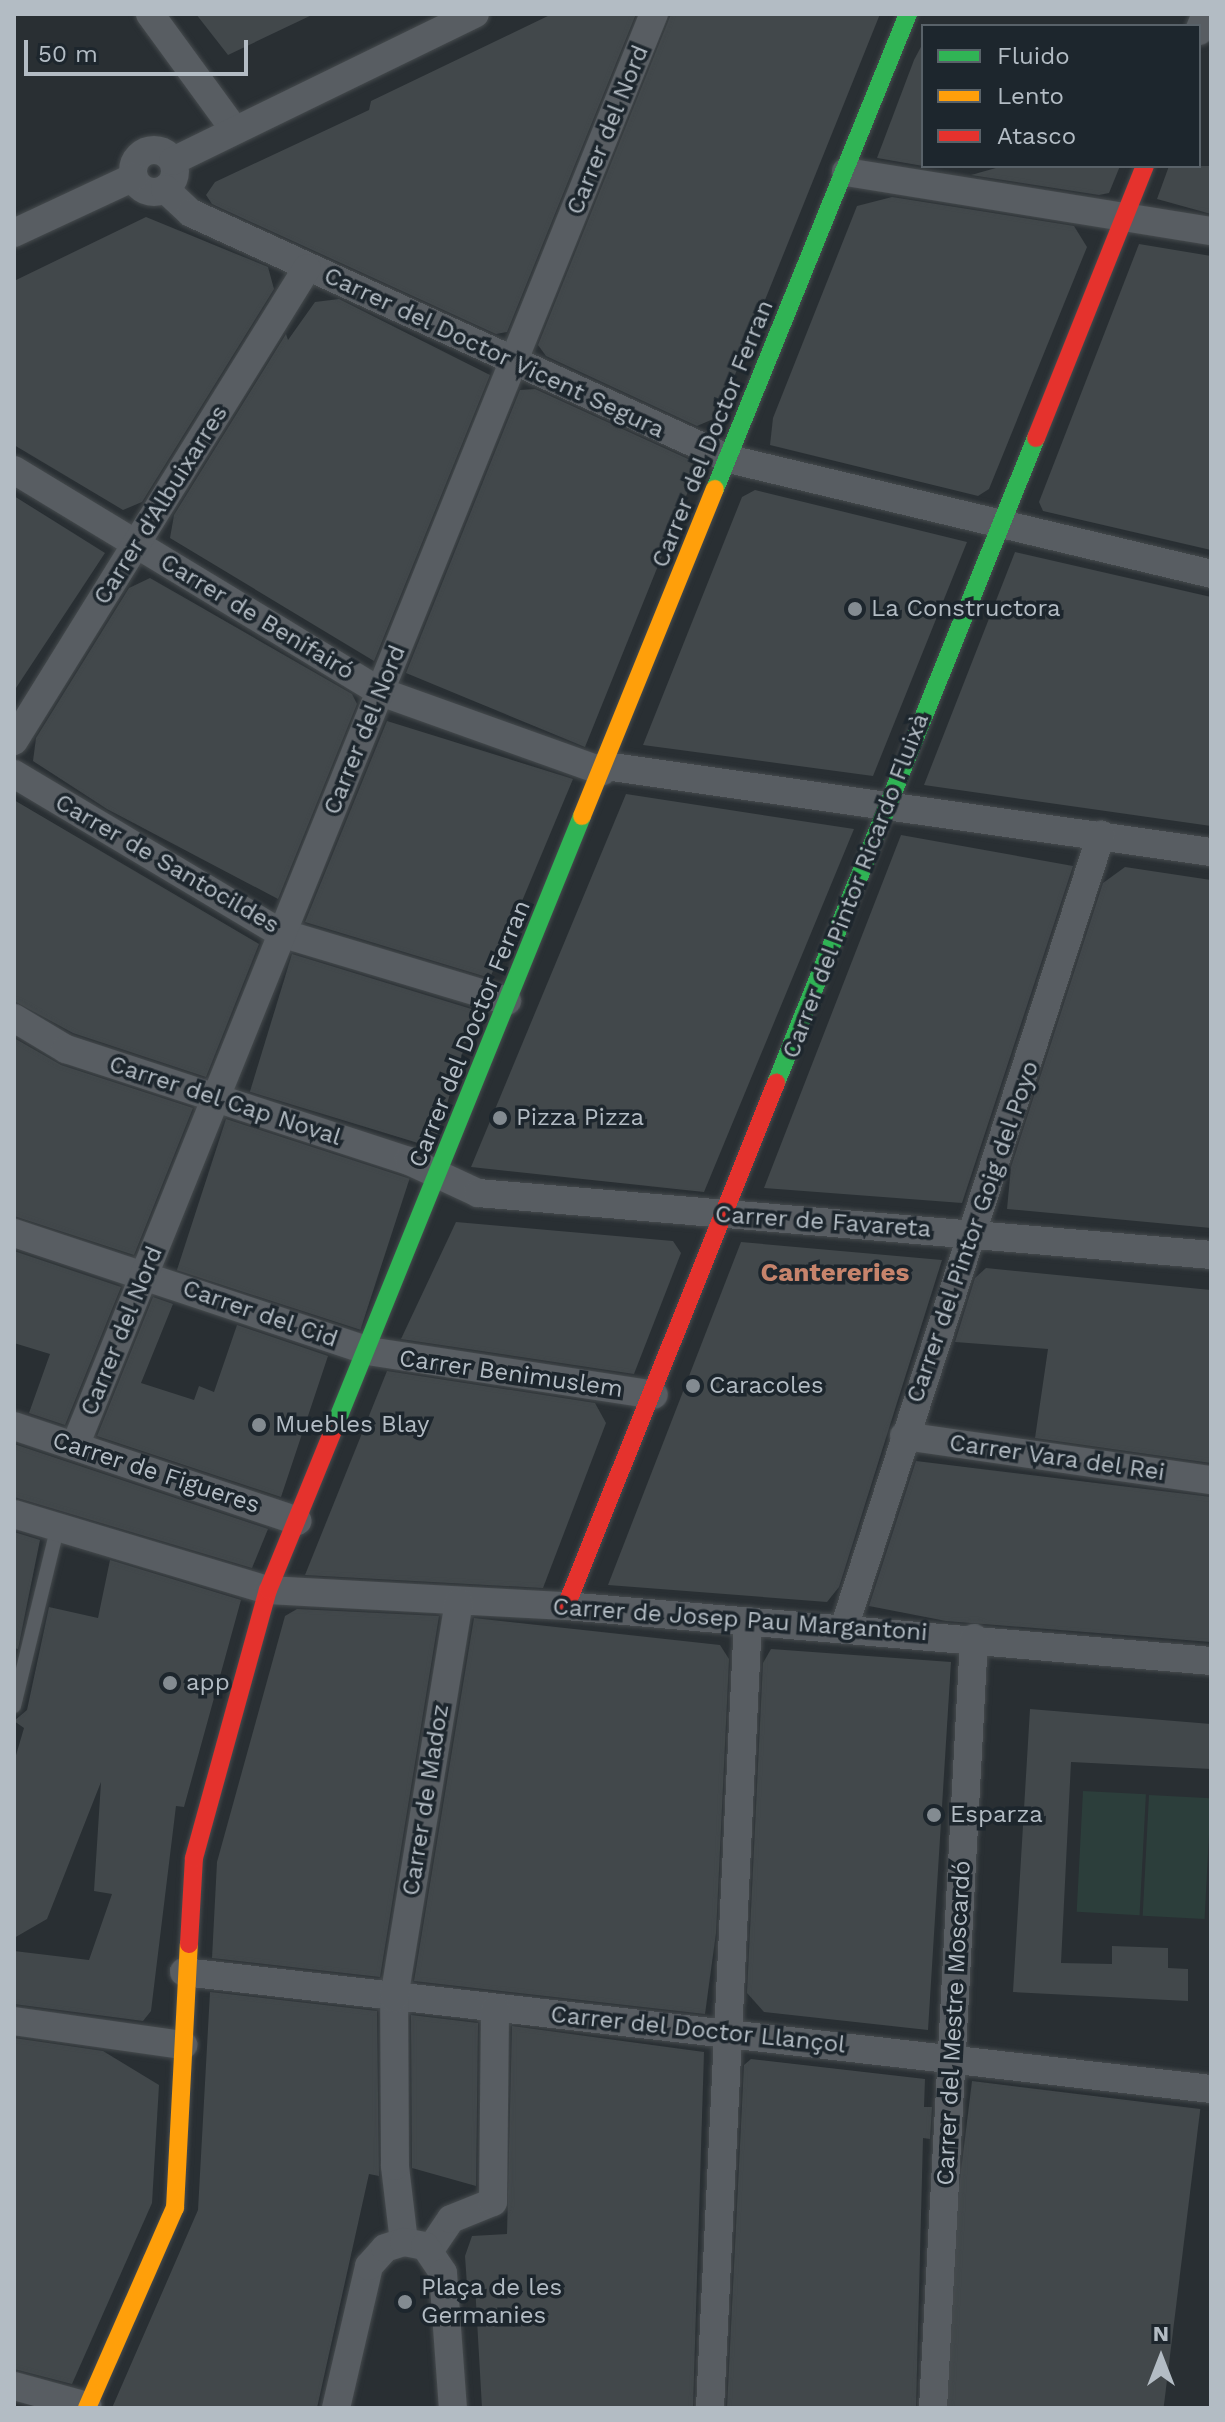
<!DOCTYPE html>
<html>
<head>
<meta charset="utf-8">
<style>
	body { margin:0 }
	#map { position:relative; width:1225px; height:2422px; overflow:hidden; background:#292f33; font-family:"Work Sans",sans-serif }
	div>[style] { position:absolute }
	.green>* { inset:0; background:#2c3e3b; transform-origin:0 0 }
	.building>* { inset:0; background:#42484b; transform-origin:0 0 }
	.roads { filter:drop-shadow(0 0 2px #464b4e) drop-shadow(0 0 2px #464b4e) }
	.lane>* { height:14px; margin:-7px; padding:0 7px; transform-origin:7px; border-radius:7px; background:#585d62 }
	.street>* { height:28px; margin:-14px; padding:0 14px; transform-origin:14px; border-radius:14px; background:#585d62 }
	.street>.ring { margin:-14px; padding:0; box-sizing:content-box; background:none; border:28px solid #585d62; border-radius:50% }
	.fast>* { height:18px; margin:-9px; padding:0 9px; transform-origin:9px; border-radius:9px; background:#30b455 }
	.slow>* { height:18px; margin:-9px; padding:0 9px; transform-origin:9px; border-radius:9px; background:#ff9f0a }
	.jam>* { height:18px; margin:-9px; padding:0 9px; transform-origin:9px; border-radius:9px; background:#e5322d }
	.dots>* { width:22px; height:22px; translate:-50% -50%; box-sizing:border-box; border:4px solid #1d262d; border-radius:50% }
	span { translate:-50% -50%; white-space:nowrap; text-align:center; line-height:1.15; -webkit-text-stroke:7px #1d262d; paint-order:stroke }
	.street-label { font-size:24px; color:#b3bcc4 }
	.poi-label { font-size:24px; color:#b3bcc4 }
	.left { translate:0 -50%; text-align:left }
	.neighbourhood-label { font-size:26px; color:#c6846c; font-weight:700 }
	.frame { position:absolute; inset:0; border:16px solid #b3bcc4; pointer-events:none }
	.legend { position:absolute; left:921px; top:24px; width:280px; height:144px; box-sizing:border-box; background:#1d262d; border:2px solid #596269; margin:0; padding:10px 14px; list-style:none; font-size:24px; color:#b3bcc4 }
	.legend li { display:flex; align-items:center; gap:16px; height:40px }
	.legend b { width:40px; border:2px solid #596269 }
	.north { position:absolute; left:1121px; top:2318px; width:80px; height:80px; -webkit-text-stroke:6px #1d262d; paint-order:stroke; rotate:0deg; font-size:22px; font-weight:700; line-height:32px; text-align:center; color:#b3bcc4 }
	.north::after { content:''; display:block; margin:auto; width:28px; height:36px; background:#b3bcc4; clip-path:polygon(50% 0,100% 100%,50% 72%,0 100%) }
	.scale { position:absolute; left:24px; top:40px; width:224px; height:36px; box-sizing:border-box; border:4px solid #b3bcc4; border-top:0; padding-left:10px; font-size:24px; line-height:28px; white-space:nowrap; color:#b3bcc4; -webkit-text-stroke:6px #1d262d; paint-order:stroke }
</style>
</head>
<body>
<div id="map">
	<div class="green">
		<div style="left:1083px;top:1791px;width:63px;height:121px;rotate:3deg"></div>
		<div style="left:1149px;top:1795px;width:62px;height:121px;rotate:3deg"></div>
	</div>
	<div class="building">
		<div style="clip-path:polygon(196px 14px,314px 14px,228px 55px)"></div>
		<div style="clip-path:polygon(552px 14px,636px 14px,507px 332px,496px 334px,212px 204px,206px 195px,215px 182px,369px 110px,371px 101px)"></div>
		<div style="clip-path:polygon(671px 14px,880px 14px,718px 417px,697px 426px,546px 356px,538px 345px)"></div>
		<div style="clip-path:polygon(923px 43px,923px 166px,877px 158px,914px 60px)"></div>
		<div style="clip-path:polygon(1003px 166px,1120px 166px,1109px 193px,1099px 195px,971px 175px)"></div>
		<div style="clip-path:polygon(1169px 166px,1211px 166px,1211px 214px,1157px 199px)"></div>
		<div style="clip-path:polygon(892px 197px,1074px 226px,1087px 247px,989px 489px,978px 496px,770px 445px,773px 418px,857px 206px)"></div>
		<div style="clip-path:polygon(146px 217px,268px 267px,274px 289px,142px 502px,123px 510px,14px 445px,14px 281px)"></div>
		<div style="clip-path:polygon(1139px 244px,1211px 256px,1211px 550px,1043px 511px,1039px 502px)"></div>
		<div style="clip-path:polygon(339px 299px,490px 375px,374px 661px,170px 538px,174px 515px,286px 334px,288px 340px,315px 302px)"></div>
		<div style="clip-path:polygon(535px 389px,699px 464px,585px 747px,406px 673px,520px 390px)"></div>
		<div style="clip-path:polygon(755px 490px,967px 542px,873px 776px,643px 745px,742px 497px)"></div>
		<div style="clip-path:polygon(14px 496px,105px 553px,14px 691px)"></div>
		<div style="clip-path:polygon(1015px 552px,1211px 597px,1211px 826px,924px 785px)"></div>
		<div style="clip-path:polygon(150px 578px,352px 694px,357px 704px,278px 899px,107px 809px,33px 761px,36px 738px,129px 588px)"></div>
		<div style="clip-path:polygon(387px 721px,573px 779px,490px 978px,305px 922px)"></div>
		<div style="clip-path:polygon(626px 794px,854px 829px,704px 1192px,471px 1167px)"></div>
		<div style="clip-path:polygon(14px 800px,259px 944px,206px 1077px,73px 1033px,14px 1001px)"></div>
		<div style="clip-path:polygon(901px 835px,1073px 866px,962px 1203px,764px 1188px)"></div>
		<div style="clip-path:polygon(1125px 867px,1211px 880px,1211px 1228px,1007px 1209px,1011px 1167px,1103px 883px)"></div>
		<div style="left:292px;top:954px;width:192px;height:144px;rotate:17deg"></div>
		<div style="clip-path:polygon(14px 1038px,61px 1065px,193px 1108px,134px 1255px,14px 1216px)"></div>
		<div style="left:226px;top:1119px;width:193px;height:159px;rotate:18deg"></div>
		<div style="clip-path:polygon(456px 1222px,673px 1241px,681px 1253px,634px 1374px,401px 1339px)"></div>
		<div style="clip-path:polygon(741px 1242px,942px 1260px,839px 1587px,827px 1602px,608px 1585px)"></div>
		<div style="clip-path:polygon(14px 1251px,121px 1287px,65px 1425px,29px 1413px,50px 1354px,14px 1343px)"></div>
		<div style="clip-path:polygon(986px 1268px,1211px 1290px,1211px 1463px,1035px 1438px,1048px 1349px,955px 1342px,975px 1278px)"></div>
		<div style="clip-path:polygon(153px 1297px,173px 1304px,141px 1383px,194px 1400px,199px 1386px,214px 1392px,237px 1325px,328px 1356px,281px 1497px,97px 1436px)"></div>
		<div style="clip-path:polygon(387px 1371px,595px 1403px,606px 1423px,543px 1588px,305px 1575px)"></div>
		<div style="clip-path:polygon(14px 1444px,268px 1529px,252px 1568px,14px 1497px)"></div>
		<div style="clip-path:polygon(916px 1461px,1211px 1497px,1211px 1642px,946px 1621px,869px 1606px)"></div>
		<div style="clip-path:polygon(14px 1532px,40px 1540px,18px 1649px,14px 1648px)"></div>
		<div style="clip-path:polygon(110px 1560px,241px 1600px,184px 1807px,176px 1806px,151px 2011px,143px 2021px,14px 2004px,14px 1951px,89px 1960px,112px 1894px,94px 1891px,101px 1782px,47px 1919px,14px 1938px,14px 1762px,24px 1728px,14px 1721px,27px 1710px,49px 1607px,98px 1618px)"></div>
		<div style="clip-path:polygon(297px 1609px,439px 1616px,380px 1977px,212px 1958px,217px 1862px,285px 1616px)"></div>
		<div style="clip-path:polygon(474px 1618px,720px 1645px,729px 1659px,716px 1933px,705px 2014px,414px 1981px)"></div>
		<div style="clip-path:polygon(771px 1649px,951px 1662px,928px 2030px,764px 2012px,747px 1993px,763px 1663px)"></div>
		<div style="clip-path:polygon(1030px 1709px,1211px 1724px,1211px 1769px,1071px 1762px,1061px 1963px,1112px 1964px,1112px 1946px,1168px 1948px,1168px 1968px,1188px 1969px,1188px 2001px,1013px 1992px)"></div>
		<div style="clip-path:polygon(210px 1992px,377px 2011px,379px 2176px,369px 2174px,317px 2408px,112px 2408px,198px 2210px)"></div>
		<div style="clip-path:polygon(411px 2015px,478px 2023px,476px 2186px,412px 2168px)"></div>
		<div style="clip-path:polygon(512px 2026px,704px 2052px,693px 2408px,482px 2408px,475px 2285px,467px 2285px,465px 2256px,472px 2236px,507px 2234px)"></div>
		<div style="clip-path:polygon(14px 2038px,103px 2051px,159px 2085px,152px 2203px,72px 2384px,14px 2369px)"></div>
		<div style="clip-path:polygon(751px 2059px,925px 2079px,924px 2107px,932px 2107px,930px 2139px,923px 2138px,916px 2408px,727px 2408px,744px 2065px)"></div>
		<div style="left:972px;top:2081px;width:230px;height:328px;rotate:7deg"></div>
	</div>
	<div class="roads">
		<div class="lane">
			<div style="left:14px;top:1706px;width:185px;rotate:-76.3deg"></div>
		</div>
		<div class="street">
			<div style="left:150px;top:14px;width:142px;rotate:53.9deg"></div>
			<div style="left:1199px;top:31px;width:18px;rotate:-68deg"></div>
			<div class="ring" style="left:133px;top:150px;width:14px;height:14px"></div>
			<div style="left:173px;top:161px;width:336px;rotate:-26deg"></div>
			<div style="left:846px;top:172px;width:370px;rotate:9.2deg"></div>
			<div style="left:165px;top:189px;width:35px;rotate:43deg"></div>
			<div style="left:191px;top:213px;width:592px;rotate:24.57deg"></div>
			<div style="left:729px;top:459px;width:496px;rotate:13.4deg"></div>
			<div style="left:14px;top:233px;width:132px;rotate:-25deg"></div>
			<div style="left:14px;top:470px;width:429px;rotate:31.2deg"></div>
			<div style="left:381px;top:692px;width:235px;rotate:19.7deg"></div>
			<div style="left:14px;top:741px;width:556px;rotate:-58.22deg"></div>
			<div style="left:605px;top:766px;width:612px;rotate:8.08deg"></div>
			<div style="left:14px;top:774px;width:311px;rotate:30.8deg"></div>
			<div style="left:281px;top:933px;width:236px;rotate:16.7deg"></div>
			<div style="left:14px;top:1018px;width:61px;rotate:30.8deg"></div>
			<div style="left:66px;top:1049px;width:361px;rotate:18.1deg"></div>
			<div style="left:409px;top:1161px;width:76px;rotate:24.9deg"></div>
			<div style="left:478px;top:1193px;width:736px;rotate:4.83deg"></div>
			<div style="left:14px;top:1233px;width:373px;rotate:18.4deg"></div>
			<div style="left:368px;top:1351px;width:289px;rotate:8.7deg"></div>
			<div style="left:14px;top:1426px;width:299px;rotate:18.5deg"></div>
			<div style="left:904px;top:1436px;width:310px;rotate:8.2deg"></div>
			<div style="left:75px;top:1446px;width:1545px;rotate:-67.99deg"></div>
			<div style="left:14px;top:1514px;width:265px;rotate:16.7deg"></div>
			<div style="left:268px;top:1590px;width:298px;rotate:3.1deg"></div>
			<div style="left:566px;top:1606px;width:647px;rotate:4.87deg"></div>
			<div style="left:844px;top:1628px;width:834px;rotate:-72.04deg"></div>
			<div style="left:184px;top:1972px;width:1034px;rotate:6.5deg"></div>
			<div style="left:14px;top:2021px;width:171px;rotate:8.1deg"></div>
			<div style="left:404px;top:2242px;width:77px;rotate:-96.8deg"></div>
			<div style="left:395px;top:2166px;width:168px;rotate:-90.3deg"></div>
			<div style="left:394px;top:1998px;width:401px;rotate:-80.7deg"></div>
			<div style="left:430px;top:2250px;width:37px;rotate:-56deg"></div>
			<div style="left:451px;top:2219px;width:45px;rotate:-22deg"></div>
			<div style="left:493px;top:2202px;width:193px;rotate:-89.4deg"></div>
			<div style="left:14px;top:2386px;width:76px;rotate:15.3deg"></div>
			<div style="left:336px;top:2408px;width:146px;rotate:-76.9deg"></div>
			<div style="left:369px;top:2266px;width:24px;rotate:-48deg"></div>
			<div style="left:385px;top:2248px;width:20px;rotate:-18deg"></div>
			<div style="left:404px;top:2242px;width:21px;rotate:11deg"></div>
			<div style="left:425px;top:2246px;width:32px;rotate:56deg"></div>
			<div style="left:443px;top:2273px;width:135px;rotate:85.8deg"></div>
			<div style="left:710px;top:2408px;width:788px;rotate:-87.24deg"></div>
			<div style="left:933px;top:2408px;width:771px;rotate:-86.95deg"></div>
		</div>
		<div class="fast">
			<div style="left:715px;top:489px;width:513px;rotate:-67.89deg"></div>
			<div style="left:776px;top:1083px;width:695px;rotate:-68.05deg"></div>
			<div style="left:334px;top:1428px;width:660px;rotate:-67.94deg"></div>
		</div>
		<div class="slow">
			<div style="left:582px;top:816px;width:353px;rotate:-67.9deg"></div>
			<div style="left:87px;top:2408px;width:219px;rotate:-66.3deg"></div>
			<div style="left:175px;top:2208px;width:264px;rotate:-87deg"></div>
		</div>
		<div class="jam">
			<div style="left:1036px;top:438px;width:293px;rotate:-68.2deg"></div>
			<div style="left:566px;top:1606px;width:564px;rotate:-68.12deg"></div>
			<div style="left:189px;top:1944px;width:86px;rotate:-86.7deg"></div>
			<div style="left:194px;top:1858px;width:278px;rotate:-74.6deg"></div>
			<div style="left:268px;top:1590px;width:175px;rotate:-67.8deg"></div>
		</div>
	</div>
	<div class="dots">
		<div style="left:855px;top:609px;background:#838b91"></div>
		<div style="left:500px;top:1118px;background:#838b91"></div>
		<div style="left:693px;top:1386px;background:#838b91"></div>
		<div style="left:259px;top:1425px;background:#838b91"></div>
		<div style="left:170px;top:1683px;background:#838b91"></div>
		<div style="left:934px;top:1815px;background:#838b91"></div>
		<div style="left:405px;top:2302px;background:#838b91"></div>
	</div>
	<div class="street-label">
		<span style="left:608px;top:130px;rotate:-68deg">Carrer del Nord</span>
		<span style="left:494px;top:353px;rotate:25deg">Carrer del Doctor Vicent Segura</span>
		<span style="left:713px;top:434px;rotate:-68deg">Carrer del Doctor Ferran</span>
		<span style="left:161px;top:505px;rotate:-58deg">Carrer d'Albuixarres</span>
		<span style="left:257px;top:617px;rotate:31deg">Carrer de Benifairó</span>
		<span style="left:365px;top:730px;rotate:-68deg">Carrer del Nord</span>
		<span style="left:167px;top:864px;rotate:30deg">Carrer de Santocildes</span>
		<span style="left:856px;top:886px;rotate:-69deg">Carrer del Pintor Ricardo Fluixà</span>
		<span style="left:470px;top:1034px;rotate:-68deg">Carrer del Doctor Ferran</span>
		<span style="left:225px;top:1101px;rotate:18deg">Carrer del Cap Noval</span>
		<span style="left:823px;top:1222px;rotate:4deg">Carrer de Favareta</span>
		<span style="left:973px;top:1232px;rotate:-71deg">Carrer del Pintor Goig del Poyo</span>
		<span style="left:260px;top:1314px;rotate:19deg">Carrer del Cid</span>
		<span style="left:122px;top:1331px;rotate:-68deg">Carrer del Nord</span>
		<span style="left:511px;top:1374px;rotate:8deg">Carrer Benimuslem</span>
		<span style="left:1057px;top:1458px;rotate:8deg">Carrer Vara del Rei</span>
		<span style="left:156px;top:1473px;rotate:18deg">Carrer de Figueres</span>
		<span style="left:740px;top:1620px;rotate:4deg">Carrer de Josep Pau Margantoni</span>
		<span style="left:426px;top:1800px;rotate:-81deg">Carrer de Madoz</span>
		<span style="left:954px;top:2023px;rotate:-87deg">Carrer del Mestre Moscardó</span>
		<span style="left:698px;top:2030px;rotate:6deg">Carrer del Doctor Llançol</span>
	</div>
	<div class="poi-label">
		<span class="left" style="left:871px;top:609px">La Constructora</span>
		<span class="left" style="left:516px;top:1118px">Pizza Pizza</span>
		<span class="left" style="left:709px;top:1386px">Caracoles</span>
		<span class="left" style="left:275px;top:1425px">Muebles Blay</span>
		<span class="left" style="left:186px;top:1683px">app</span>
		<span class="left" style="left:950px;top:1815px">Esparza</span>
		<span class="left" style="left:421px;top:2302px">Plaça de les<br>Germanies</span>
	</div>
	<div class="neighbourhood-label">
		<span style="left:835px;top:1273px">Cantereries</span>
	</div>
	<div class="frame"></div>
	<ul class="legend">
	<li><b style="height:10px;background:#30b455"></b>Fluido</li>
	<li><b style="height:10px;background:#ff9f0a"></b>Lento</li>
	<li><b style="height:10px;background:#e5322d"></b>Atasco</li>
	</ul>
	<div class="north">N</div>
	<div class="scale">50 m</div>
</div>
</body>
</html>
